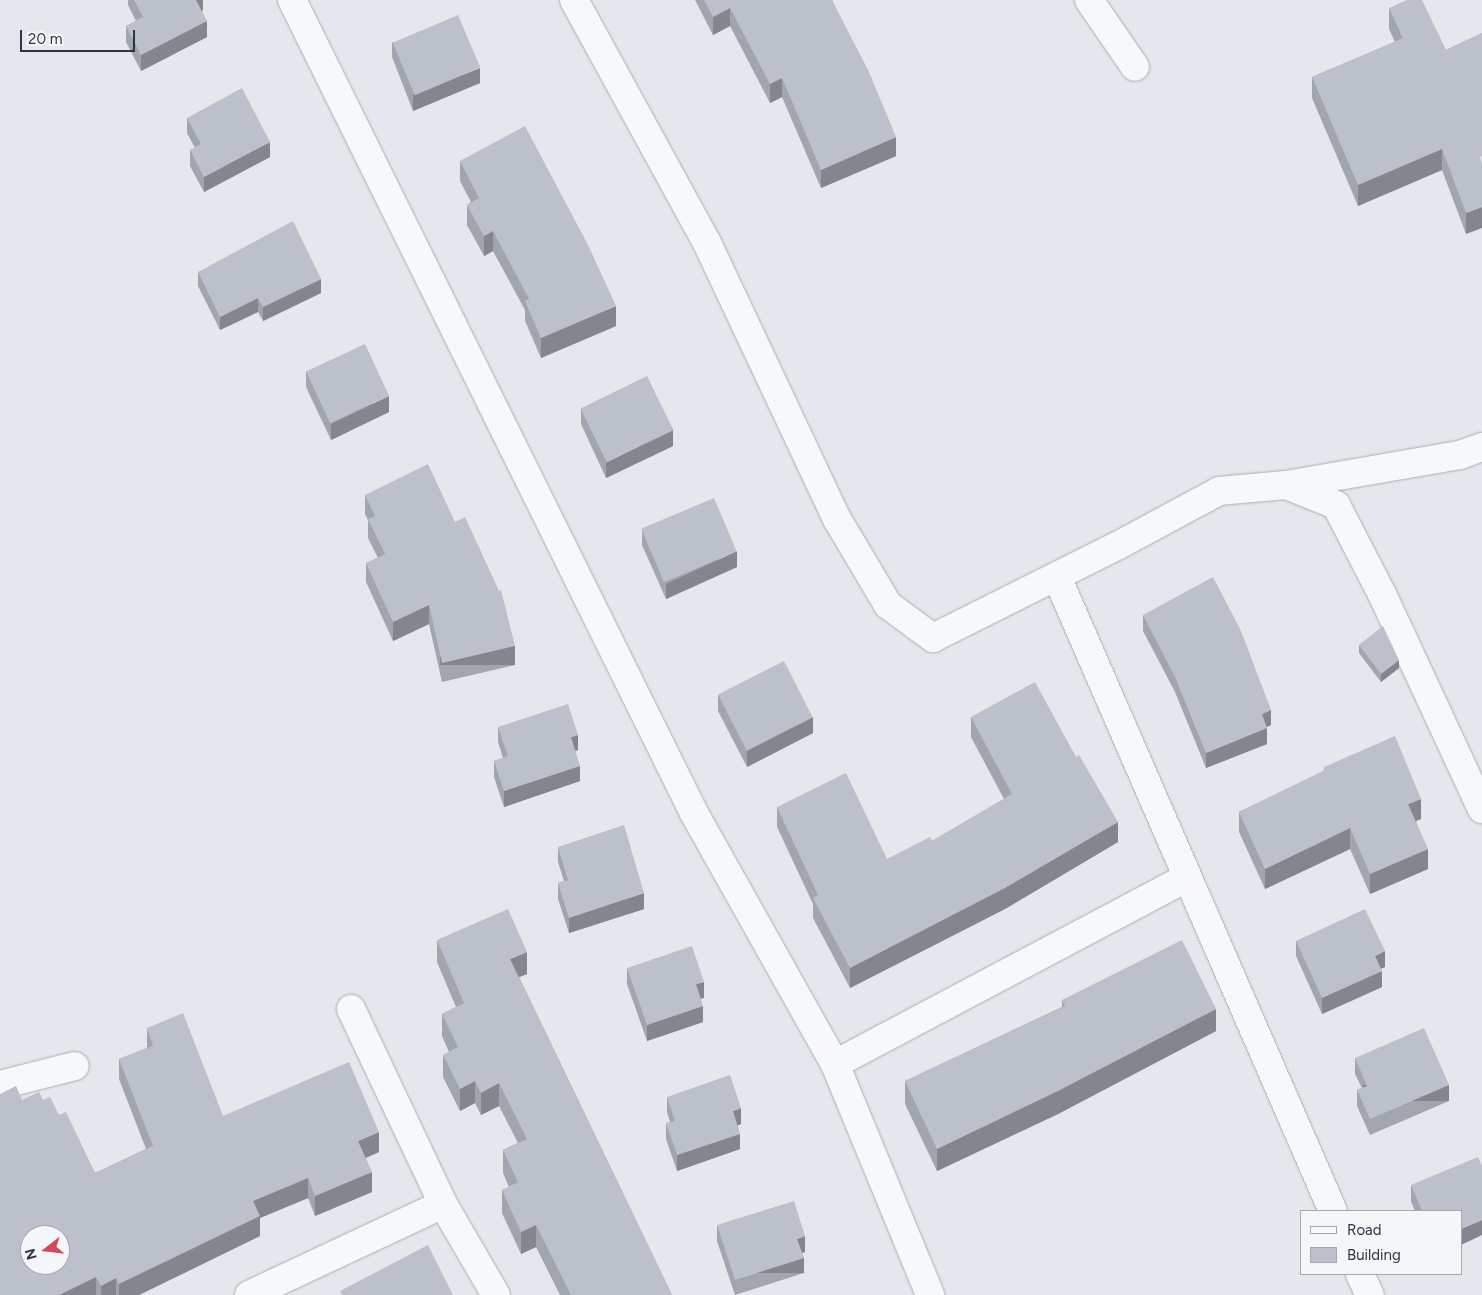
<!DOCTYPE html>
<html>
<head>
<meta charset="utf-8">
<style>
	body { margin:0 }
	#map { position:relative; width:1482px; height:1295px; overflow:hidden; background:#e4e7ec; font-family:Figtree,sans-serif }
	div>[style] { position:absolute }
	.roads { filter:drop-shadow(0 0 1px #a9aeb7) drop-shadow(0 0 1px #a9aeb7) }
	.minor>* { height:28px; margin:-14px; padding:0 14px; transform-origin:14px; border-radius:14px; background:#f7f8fa }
	.wall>* { inset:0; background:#a1a5ae }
	.shaded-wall>* { inset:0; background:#83868d; transform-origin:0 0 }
	.building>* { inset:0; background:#bbc0ca; transform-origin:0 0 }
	span { translate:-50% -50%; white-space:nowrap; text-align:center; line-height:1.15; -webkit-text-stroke:5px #f4f6f9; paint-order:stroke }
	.legend { position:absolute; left:1300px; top:1210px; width:162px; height:65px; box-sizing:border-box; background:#f4f6f9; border:1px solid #a4a8b1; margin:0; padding:6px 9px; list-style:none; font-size:15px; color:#2b3445 }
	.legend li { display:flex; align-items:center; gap:10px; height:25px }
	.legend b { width:25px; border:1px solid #a4a8b1 }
	.north { position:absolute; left:20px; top:1225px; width:50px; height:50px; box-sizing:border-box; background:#f4f6f9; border:1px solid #a4a8b1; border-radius:50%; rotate:254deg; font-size:14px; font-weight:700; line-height:20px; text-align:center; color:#2b3445 }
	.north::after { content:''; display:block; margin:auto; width:18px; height:22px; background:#d1495b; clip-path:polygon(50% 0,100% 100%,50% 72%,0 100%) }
	.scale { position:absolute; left:20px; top:30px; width:115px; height:22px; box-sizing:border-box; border:2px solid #2b3445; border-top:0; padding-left:6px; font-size:15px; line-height:18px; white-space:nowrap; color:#2b3445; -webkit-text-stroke:4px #f4f6f9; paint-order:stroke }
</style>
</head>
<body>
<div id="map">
	<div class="roads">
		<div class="minor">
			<div style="left:292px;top:0;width:907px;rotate:63.69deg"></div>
			<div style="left:694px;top:813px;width:288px;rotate:60.7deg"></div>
			<div style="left:835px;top:1064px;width:250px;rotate:67.6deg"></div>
			<div style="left:574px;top:0;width:277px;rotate:61.3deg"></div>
			<div style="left:707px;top:243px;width:305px;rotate:64.8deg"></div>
			<div style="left:837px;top:519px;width:100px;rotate:59.3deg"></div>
			<div style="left:888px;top:605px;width:56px;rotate:36.3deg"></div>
			<div style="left:933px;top:638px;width:206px;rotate:-26.6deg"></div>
			<div style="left:1117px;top:546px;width:116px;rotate:-28.3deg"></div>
			<div style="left:1219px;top:491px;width:67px;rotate:-5.1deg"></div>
			<div style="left:1286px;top:485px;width:54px;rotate:21.8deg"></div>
			<div style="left:1336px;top:505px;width:102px;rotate:62.7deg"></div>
			<div style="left:1383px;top:596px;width:235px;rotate:65.1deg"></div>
			<div style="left:1089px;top:0;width:81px;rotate:55.5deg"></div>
			<div style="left:1286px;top:485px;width:177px;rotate:-9.8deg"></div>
			<div style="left:1460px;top:455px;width:23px;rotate:-20deg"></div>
			<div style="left:1057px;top:577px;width:691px;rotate:66.48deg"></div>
			<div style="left:351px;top:1009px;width:216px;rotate:64.7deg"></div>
			<div style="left:835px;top:1064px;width:398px;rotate:-27.9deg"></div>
			<div style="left:0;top:1085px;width:77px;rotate:-14.2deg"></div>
			<div style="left:1360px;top:1274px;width:23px;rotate:65deg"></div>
			<div style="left:249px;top:1295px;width:214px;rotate:-25.1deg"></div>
			<div style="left:443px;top:1204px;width:105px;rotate:59.8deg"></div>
		</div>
	</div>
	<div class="wall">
		<div style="clip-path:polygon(128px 0,203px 0,203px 10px,202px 11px,207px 37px,141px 71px,126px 42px,126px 26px,136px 21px,128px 5px)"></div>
		<div style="clip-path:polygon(695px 0,832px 0,896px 156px,821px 188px,782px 97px,770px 103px,730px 26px,713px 35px)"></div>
		<div style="clip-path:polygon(1389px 8px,1446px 50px,1482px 33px,1466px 234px,1442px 170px,1358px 206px,1312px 98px,1312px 77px,1395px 42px,1389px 29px)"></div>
		<div style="clip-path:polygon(392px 42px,480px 83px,413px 111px,392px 57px)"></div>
		<div style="clip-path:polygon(187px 118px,270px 157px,204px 192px,190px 166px,190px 150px,195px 148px,187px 133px)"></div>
		<div style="clip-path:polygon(460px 161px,616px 326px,541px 358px,525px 321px,525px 310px,493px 251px,484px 256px,467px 225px,467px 205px,471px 202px,460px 181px)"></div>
		<div style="clip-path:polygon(198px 272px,321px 293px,263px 321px,258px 312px,220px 330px,198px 286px)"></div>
		<div style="clip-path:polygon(306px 372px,389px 412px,331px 440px,306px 387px)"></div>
		<div style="clip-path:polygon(581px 409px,673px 446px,606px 478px,581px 424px)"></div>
		<div style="clip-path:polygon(365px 495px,515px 665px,442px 682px,429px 624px,393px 641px,366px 582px,366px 563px,378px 558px,368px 538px,368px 520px,365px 514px)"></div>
		<div style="clip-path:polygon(642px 530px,737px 567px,666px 599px,642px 545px)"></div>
		<div style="clip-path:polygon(1143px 615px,1271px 725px,1267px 727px,1267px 744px,1206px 768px,1175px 692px,1143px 631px)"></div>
		<div style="clip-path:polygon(1359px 645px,1399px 668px,1381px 682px,1359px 653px)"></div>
		<div style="clip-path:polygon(718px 695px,813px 733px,747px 767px,718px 711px)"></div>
		<div style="clip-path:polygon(971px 717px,1118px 842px,1005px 909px,850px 988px,813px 918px,813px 904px,777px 827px,777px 807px,887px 859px,932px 841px,1004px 799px,971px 737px)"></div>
		<div style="clip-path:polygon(498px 727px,578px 750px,575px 751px,580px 781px,504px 807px,494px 777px,494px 761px,503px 758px,498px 742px)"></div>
		<div style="clip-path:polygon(1324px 767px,1421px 819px,1416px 821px,1428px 869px,1370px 894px,1350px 849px,1265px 889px,1239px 832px,1239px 812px,1324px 771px)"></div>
		<div style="clip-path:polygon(558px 847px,644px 909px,569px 933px,558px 899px,558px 883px,564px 881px,558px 862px)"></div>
		<div style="clip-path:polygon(437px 940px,527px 974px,519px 977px,672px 1295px,560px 1295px,536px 1247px,521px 1254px,502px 1213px,502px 1190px,509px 1187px,503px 1173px,503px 1150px,518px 1143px,499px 1106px,481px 1115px,475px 1103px,460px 1111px,443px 1077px,443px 1055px,449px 1052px,442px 1036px,442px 1014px,456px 1007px,437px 962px)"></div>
		<div style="clip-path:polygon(1296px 941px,1385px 967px,1381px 969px,1382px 987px,1322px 1014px,1296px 956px)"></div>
		<div style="clip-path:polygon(627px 968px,704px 998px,701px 998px,703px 1022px,647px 1041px,627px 984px)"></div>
		<div style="clip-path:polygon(1062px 1000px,1216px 1031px,1058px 1114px,937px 1171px,905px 1104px,905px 1081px,1062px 1007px)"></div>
		<div style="clip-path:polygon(147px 1028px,223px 1116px,379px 1152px,366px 1158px,372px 1192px,315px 1216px,308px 1198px,260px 1218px,260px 1236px,139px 1295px,0 1295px,22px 1100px,43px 1100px,59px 1115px,95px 1173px,146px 1149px,119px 1079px,119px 1059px,147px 1048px)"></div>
		<div style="clip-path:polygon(1355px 1058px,1449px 1101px,1370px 1135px,1357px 1106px,1357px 1090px,1362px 1088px,1355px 1074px)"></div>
		<div style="clip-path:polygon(667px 1097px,741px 1124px,738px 1125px,740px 1149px,677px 1171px,666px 1139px,666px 1123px,670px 1122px,667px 1112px)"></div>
		<div style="clip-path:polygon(1411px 1185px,1461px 1211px,1415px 1211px,1411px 1201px)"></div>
		<div style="clip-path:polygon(717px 1225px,805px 1252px,802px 1253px,804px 1273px,735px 1295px,717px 1241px)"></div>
	</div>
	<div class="shaded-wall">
		<div style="clip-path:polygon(196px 0,203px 0,203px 10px,196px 15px)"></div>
		<div style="clip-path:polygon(730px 8px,730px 26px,713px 35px,713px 17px)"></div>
		<div style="clip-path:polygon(207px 21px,207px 37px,141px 71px,141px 55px)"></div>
		<div style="clip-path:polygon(480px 68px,480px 83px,413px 111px,413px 95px)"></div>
		<div style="clip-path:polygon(782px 78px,782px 97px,770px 103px,770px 84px)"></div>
		<div style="clip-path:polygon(896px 137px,896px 156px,821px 188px,821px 170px)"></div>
		<div style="clip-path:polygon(270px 142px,270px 157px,204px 192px,204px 177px)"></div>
		<div style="clip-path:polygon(1442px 149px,1442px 170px,1358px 206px,1358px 185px)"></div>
		<div style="clip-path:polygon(1482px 207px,1482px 228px,1466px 234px,1466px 213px)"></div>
		<div style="clip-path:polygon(493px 231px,493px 251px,484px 256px,484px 236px)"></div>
		<div style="clip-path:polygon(321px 279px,321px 293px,263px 321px,263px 307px)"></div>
		<div style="clip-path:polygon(258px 298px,258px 312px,220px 330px,220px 317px)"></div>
		<div style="clip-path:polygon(616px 306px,616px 326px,541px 358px,541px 338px)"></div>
		<div style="clip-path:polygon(389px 396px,389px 412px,331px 440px,331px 424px)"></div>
		<div style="clip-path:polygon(673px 430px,673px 446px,606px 478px,606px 463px)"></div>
		<div style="clip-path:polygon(737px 551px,737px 567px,666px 599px,666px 584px)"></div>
		<div style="clip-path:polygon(429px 605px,429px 624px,393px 641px,393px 622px)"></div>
		<div style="left:515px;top:646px;width:19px;height:75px;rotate:90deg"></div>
		<div style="clip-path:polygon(1399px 660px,1399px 668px,1381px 682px,1381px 674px)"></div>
		<div style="clip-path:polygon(1271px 710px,1271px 725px,1262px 729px,1262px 714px)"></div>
		<div style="clip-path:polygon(813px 717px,813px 733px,747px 767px,747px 751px)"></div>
		<div style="clip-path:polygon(1267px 728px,1267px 744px,1206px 768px,1206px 753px)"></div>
		<div style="clip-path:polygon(578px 735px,578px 750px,571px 753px,571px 737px)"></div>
		<div style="clip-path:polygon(580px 766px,580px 781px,504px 807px,504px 791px)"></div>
		<div style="clip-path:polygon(1421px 799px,1421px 819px,1408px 824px,1408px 804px)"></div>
		<div style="clip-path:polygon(1118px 822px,1118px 842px,1005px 909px,850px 988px,850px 968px)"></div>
		<div style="clip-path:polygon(1350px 828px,1350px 849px,1265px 889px,1265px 869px)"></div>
		<div style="clip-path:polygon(1428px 849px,1428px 869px,1370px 894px,1370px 874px)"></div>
		<div style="clip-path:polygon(644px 893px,644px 909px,569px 933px,569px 918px)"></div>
		<div style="clip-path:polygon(1385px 951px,1385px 967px,1375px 971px,1375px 956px)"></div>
		<div style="clip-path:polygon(527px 952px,527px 974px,510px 981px,510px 959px)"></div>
		<div style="clip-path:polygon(1382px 971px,1382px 987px,1322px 1014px,1322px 998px)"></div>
		<div style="clip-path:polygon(704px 982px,704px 998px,696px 1000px,696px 984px)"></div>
		<div style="clip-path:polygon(703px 1006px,703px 1022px,647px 1041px,647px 1025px)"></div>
		<div style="clip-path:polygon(1216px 1009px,1216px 1031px,1058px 1114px,937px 1171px,937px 1149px)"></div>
		<div style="clip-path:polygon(475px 1081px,475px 1103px,460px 1111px,460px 1089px)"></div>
		<div style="clip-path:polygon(499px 1083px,499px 1106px,481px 1115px,481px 1093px)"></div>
		<div style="left:1449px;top:1085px;width:16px;height:86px;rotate:90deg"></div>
		<div style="clip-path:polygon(741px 1108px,741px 1124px,733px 1127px,733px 1111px)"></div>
		<div style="clip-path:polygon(379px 1132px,379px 1152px,358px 1161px,358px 1141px)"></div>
		<div style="clip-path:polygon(740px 1134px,740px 1149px,677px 1171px,677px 1155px)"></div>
		<div style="clip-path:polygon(372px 1172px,372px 1192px,315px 1216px,315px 1196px)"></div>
		<div style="clip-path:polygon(308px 1178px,308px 1198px,260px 1218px,260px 1236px,139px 1295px,119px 1295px,119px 1284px,253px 1201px)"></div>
		<div style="clip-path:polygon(1482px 1220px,1482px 1235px,1461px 1245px,1461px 1229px)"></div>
		<div style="clip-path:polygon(536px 1225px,536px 1247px,521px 1254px,521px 1232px)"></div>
		<div style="clip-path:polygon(805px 1236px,805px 1252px,797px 1255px,797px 1239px)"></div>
		<div style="left:804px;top:1258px;width:15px;height:72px;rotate:90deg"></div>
		<div style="clip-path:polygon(96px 1277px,96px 1295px,59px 1295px)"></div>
		<div style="clip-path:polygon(116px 1278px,116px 1295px,101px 1295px,101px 1286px)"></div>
	</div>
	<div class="building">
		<div style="clip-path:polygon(134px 0,196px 0,207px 21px,141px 55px,126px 26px,143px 17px)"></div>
		<div style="clip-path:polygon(704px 0,832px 0,869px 72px,896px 137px,821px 170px,782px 78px,770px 84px,730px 8px,713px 17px)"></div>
		<div style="clip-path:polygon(1407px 0,1422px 0,1446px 50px,1482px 33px,1482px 156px,1480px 157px,1482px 164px,1482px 207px,1466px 213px,1442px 149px,1358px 185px,1312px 77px,1403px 38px,1389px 8px)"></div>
		<div style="left:458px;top:15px;width:57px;height:71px;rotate:67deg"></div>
		<div style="clip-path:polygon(242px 88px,270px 142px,204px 177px,190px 150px,201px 144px,187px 118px)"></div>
		<div style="clip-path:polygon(525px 126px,588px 245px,616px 306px,541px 338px,525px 301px,529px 299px,493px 231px,484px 236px,467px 205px,479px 198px,460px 161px)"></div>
		<div style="clip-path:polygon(293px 221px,321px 279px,263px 307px,258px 298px,220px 317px,198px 272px)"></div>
		<div style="left:365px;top:344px;width:57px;height:65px;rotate:65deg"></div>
		<div style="left:647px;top:376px;width:60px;height:74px;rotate:64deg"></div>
		<div style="clip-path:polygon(428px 464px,455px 522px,465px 517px,499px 591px,501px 590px,515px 646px,442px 663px,429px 605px,393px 622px,366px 563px,385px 554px,368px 519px,375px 516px,365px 495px)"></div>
		<div style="left:714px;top:498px;width:58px;height:79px;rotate:67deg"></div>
		<div style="clip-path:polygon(1213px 577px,1241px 631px,1271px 710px,1262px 714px,1267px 728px,1206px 753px,1175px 677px,1143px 615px)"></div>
		<div style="clip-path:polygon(1383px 626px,1399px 660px,1381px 674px,1359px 645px)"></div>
		<div style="left:784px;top:661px;width:63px;height:74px;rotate:63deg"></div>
		<div style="clip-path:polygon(1035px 682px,1076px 757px,1079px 755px,1118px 822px,1005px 888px,850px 968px,813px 898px,818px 895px,777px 807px,846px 773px,887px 859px,930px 837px,932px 841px,1012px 794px,971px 717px)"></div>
		<div style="clip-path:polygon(568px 704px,578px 735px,571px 737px,580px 766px,504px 791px,494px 761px,508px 756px,498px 727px)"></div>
		<div style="clip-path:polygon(1395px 736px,1421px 799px,1408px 804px,1428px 849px,1370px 874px,1350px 828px,1265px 869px,1239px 812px,1325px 770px,1324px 767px)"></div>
		<div style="clip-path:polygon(624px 825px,644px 893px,569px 918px,558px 883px,568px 880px,558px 847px)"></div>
		<div style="clip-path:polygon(508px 909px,527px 952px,510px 959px,672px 1295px,571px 1295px,536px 1225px,521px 1232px,502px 1190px,518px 1182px,503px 1150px,527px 1139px,499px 1083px,481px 1093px,475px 1081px,460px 1089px,443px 1055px,458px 1047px,442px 1014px,464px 1003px,437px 940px)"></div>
		<div style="clip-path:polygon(1365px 909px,1385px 951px,1375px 956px,1382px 971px,1322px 998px,1296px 941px)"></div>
		<div style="clip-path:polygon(1182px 940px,1216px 1009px,1058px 1091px,937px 1149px,905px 1081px,1065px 1006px,1062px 1000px)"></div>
		<div style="clip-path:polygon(692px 946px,704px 982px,696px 984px,703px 1006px,647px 1025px,627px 968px)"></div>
		<div style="clip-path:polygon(evenodd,183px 1013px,223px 1116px,349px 1062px,379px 1132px,358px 1141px,372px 1172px,315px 1196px,308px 1178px,253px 1201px,260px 1216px,119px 1284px,116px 1278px,101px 1286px,96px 1277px,59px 1295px,0 1295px,0 1094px,16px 1086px,22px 1100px,39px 1092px,43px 1100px,50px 1097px,59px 1115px,66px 1112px,95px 1173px,153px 1146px,119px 1059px,153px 1046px,147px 1028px,183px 1013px,30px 1235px,60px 1235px,60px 1265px,30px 1265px,30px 1235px)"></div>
		<div style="clip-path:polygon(1424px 1028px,1449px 1085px,1370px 1119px,1357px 1090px,1367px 1086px,1355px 1058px)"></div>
		<div style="clip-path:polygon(730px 1075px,741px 1108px,733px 1111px,740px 1134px,677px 1155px,666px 1123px,675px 1121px,667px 1097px)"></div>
		<div style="clip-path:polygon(1478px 1157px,1482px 1166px,1482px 1220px,1461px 1229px,1461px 1211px,1422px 1211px,1411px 1185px)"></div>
		<div style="clip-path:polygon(794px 1201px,805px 1236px,797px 1239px,804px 1258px,735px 1280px,717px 1225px)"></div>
		<div style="clip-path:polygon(428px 1245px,453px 1295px,342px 1295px,340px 1291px)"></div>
	</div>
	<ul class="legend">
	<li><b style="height:6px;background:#f7f8fa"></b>Road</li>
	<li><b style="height:14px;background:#bbc0ca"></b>Building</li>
	</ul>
	<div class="north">N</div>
	<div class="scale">20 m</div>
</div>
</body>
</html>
